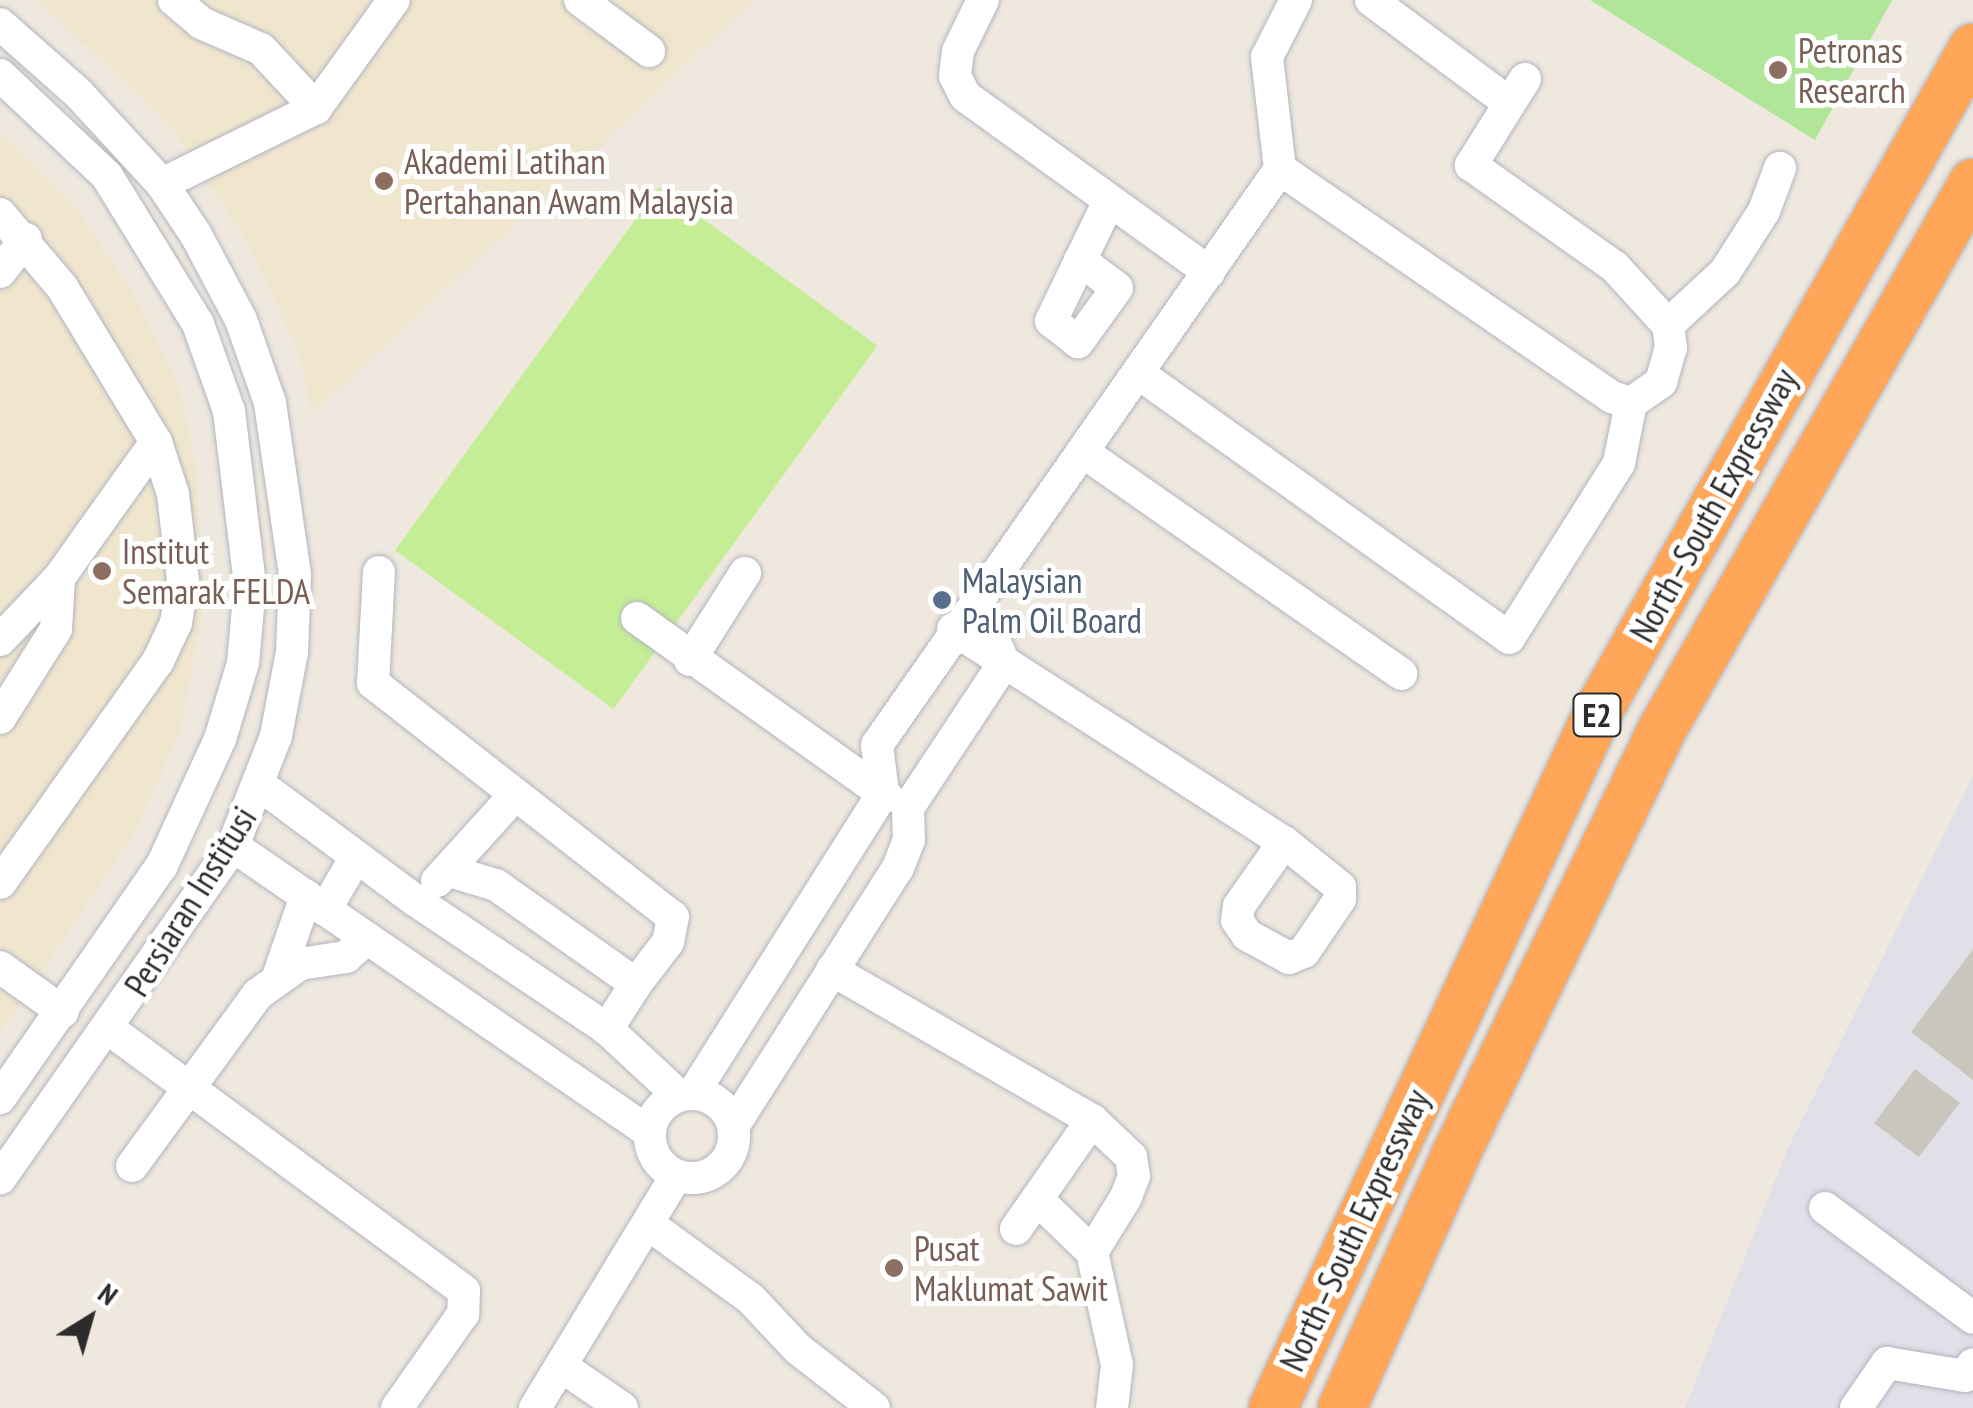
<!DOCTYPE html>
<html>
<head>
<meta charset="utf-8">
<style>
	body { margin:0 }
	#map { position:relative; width:1973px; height:1408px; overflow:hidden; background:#eee8de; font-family:"PT Sans Narrow",sans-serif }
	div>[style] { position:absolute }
	.industrial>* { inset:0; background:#e1dfe7 }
	.education>* { inset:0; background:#f0e6ce }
	.green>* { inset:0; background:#b1e69a }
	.pitch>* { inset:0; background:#c5ed95; transform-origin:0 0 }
	.building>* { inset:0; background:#c9c6bd; transform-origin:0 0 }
	.roads { filter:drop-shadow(0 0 2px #b2b4c0) drop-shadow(0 0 2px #b2b4c0) }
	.minor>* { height:32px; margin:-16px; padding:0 16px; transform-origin:16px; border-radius:16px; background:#fff }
	.minor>.ring { margin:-16px; padding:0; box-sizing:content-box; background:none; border:32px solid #fff; border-radius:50% }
	.highway>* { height:48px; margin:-24px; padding:0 24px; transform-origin:24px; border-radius:24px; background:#ffa659 }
	.dots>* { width:28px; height:28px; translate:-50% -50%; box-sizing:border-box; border:5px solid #fff; border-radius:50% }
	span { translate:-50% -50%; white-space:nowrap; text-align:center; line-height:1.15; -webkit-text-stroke:10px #fff; paint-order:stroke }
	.shield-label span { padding:2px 8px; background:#fff; border:2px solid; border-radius:8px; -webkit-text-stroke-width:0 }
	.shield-label { font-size:32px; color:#2c2c2c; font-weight:700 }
	.education-label { font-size:35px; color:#785e54 }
	.left { translate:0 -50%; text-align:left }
	.street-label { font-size:35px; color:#2c2c2c }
	.service-label { font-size:35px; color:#4e5e75 }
	.north { position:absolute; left:40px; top:1268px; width:100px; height:100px; -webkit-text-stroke:8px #fff; paint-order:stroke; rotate:37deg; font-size:28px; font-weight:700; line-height:40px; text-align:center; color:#2c2c2c }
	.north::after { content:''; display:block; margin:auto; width:35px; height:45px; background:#2c2c2c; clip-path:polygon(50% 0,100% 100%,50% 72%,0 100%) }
</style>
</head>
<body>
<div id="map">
	<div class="industrial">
		<div style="clip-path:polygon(1973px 776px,1973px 1408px,1685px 1408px,1788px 1148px)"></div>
	</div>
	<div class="education">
		<div style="clip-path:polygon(36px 0,755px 0,312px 414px,299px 354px,247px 240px,167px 121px)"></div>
		<div style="clip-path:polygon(0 132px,71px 201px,139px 302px,181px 392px,196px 467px,204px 604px,180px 733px,132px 837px,0 1033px)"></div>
	</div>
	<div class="green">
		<div style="clip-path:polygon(1590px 0,1892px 0,1815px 140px)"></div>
	</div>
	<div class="pitch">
		<div style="left:659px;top:187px;width:270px;height:449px;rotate:36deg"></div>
	</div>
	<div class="building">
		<div style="clip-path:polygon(1973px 949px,1973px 1080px,1911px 1032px)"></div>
		<div style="left:1915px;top:1069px;width:56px;height:68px;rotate:37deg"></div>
	</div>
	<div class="roads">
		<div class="minor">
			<div style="left:174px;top:0;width:35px;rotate:40deg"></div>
			<div style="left:201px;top:23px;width:65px;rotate:23.4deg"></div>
			<div style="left:261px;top:49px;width:81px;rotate:47deg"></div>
			<div style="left:580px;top:0;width:86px;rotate:36.5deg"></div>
			<div style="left:983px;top:0;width:57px;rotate:116.1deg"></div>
			<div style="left:958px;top:51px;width:25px;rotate:97deg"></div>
			<div style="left:955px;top:76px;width:22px;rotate:63deg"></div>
			<div style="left:965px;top:96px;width:301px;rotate:35.8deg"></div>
			<div style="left:1296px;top:0;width:64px;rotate:117deg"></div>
			<div style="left:1267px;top:57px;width:113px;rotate:83.4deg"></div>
			<div style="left:1280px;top:169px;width:403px;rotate:34.5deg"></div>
			<div style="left:1612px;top:397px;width:20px;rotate:18deg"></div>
			<div style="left:1631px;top:403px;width:37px;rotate:-35deg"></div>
			<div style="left:1661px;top:382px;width:35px;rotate:-74deg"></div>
			<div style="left:1671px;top:348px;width:23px;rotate:-97deg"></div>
			<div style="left:1668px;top:325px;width:78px;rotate:-42.9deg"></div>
			<div style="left:1725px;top:272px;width:72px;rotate:-57.4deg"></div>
			<div style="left:1764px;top:211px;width:46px;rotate:-69.6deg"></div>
			<div style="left:1371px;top:0;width:171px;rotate:36.7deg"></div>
			<div style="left:0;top:24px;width:104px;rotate:41.5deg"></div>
			<div style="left:78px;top:93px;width:124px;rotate:47.3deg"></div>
			<div style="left:162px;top:184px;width:61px;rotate:56.3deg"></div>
			<div style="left:196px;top:235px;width:96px;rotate:62.1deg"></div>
			<div style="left:241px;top:320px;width:88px;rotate:70.7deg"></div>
			<div style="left:270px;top:403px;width:174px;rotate:81.7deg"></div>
			<div style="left:295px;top:575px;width:77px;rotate:92.2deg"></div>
			<div style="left:292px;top:652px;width:86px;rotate:100.8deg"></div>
			<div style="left:276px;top:736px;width:118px;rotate:111.4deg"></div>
			<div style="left:233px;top:846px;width:406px;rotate:125deg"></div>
			<div style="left:0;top:75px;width:147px;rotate:43.3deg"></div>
			<div style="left:107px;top:176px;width:174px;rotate:58.4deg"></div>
			<div style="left:198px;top:324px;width:92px;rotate:70.4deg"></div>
			<div style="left:229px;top:411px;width:175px;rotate:83.1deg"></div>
			<div style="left:250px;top:585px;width:78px;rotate:95.1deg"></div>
			<div style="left:243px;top:663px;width:79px;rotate:106.8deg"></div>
			<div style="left:220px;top:739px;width:139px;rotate:114.7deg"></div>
			<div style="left:162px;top:865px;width:284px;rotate:124.8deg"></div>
			<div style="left:1525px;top:79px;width:102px;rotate:122.1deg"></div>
			<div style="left:1471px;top:165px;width:176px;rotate:35.3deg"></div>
			<div style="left:1615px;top:267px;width:79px;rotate:47.6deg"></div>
			<div style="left:162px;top:184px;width:172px;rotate:-26.3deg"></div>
			<div style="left:316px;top:108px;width:133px;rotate:-54.2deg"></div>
			<div style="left:0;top:214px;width:96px;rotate:49.7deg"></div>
			<div style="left:62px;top:287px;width:181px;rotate:58.8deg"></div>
			<div style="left:156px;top:442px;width:55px;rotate:71.9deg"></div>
			<div style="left:173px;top:494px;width:88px;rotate:83.4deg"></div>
			<div style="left:183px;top:581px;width:43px;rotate:99.5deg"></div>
			<div style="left:176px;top:623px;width:42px;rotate:115.3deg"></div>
			<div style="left:158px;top:661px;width:272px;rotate:125.4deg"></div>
			<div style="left:1080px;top:260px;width:46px;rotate:37.1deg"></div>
			<div style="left:1117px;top:288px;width:67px;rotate:125.8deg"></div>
			<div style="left:1078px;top:342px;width:34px;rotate:-142deg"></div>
			<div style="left:1051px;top:321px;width:133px;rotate:-64.2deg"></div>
			<div style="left:0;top:272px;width:42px;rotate:-51.8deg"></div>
			<div style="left:1138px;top:373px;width:456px;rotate:35.5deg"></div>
			<div style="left:1509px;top:638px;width:207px;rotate:-57.8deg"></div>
			<div style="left:1619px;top:463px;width:61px;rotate:-78.7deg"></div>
			<div style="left:1083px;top:452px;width:388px;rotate:34.9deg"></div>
			<div style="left:379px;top:572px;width:111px;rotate:93.1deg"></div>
			<div style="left:373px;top:683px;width:380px;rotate:38deg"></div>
			<div style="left:673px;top:917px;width:25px;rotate:101deg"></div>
			<div style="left:668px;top:942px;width:53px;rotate:127.3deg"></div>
			<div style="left:637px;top:618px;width:307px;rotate:35.5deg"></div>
			<div style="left:953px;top:629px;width:394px;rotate:32.8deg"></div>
			<div style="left:1284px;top:842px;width:78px;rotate:125.1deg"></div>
			<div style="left:1239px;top:906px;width:14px;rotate:98deg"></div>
			<div style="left:1237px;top:920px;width:18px;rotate:56deg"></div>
			<div style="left:1247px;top:935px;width:48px;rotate:28.7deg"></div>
			<div style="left:1289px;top:958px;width:16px;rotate:-22deg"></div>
			<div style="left:1304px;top:952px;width:64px;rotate:-55.8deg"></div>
			<div style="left:1340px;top:899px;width:12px;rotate:-90deg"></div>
			<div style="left:1340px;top:887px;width:72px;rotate:-141.2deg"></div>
			<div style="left:0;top:640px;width:86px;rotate:-46.4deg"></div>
			<div style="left:59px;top:578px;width:167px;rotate:-54.5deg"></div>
			<div style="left:690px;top:660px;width:103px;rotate:-57.7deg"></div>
			<div style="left:0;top:718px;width:105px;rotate:-57.8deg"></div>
			<div style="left:56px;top:629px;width:51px;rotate:-86.6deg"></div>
			<div style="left:260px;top:785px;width:193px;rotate:36.6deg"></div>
			<div style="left:415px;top:900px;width:231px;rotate:33.9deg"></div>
			<div style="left:607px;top:1029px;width:97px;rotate:42.9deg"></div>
			<div style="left:233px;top:846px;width:505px;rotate:34.51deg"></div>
			<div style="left:449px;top:871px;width:49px;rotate:16.6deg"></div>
			<div style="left:496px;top:885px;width:171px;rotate:35.3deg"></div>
			<div style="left:636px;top:984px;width:54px;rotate:122.8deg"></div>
			<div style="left:437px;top:881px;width:115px;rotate:-47.8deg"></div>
			<div style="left:325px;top:910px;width:61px;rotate:-59.7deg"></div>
			<div style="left:0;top:967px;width:77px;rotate:35.5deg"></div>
			<div style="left:832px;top:970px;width:300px;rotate:30deg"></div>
			<div style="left:1092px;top:1120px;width:54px;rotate:43.5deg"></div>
			<div style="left:1131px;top:1157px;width:19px;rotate:81deg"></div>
			<div style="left:1134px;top:1176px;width:22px;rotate:111deg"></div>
			<div style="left:1126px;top:1197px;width:65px;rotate:121.7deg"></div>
			<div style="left:1092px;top:1252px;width:116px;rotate:77.5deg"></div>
			<div style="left:1117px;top:1365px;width:43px;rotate:96.6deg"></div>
			<div style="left:278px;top:977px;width:86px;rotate:-70.9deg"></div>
			<div style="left:109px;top:1029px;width:441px;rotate:36.4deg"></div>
			<div style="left:464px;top:1291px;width:23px;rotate:92deg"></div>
			<div style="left:463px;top:1314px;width:115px;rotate:125.1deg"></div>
			<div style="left:694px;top:1092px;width:354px;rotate:-57.7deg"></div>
			<div style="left:883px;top:793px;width:48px;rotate:-97.1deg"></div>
			<div style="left:877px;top:745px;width:703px;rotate:-55.02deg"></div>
			<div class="ring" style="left:650px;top:1094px;width:52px;height:52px"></div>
			<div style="left:734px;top:1125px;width:305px;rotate:-57.5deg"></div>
			<div style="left:898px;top:868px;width:30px;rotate:-69deg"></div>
			<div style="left:909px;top:840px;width:32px;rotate:-92deg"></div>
			<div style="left:908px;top:808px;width:174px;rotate:-56.5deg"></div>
			<div style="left:1004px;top:663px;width:21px;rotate:-113deg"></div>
			<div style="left:132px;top:1166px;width:213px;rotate:-53.8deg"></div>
			<div style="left:258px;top:994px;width:52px;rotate:-35.5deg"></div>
			<div style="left:300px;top:964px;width:47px;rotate:-8.7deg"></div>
			<div style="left:346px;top:957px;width:28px;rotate:-42deg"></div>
			<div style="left:1037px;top:1199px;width:76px;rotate:43.9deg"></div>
			<div style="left:1825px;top:1208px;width:184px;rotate:36.6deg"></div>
			<div style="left:651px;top:1226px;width:124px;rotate:36.1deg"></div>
			<div style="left:751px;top:1299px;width:69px;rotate:46.8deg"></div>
			<div style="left:798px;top:1349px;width:96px;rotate:37.8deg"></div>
			<div style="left:1016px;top:1229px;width:133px;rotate:-55.1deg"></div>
			<div style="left:561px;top:1366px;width:74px;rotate:34.5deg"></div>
			<div style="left:535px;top:1408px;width:271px;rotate:-58.7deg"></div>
			<div style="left:1856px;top:1408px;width:55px;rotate:-55.4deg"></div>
			<div style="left:1887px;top:1363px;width:79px;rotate:9.5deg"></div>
			<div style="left:1965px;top:1376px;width:14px;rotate:-56deg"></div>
		</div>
		<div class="highway">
			<div style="left:1273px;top:1408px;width:775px;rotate:-64.96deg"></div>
			<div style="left:1601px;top:706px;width:756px;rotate:-60.52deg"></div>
			<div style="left:1342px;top:1408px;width:276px;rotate:-65.8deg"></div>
			<div style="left:1455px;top:1156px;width:476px;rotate:-64.1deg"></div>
			<div style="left:1663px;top:728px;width:627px;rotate:-60.37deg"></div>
		</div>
	</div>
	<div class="dots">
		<div style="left:1778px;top:70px;background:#8d6e63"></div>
		<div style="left:384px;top:181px;background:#8d6e63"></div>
		<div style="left:102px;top:571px;background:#8d6e63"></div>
		<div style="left:942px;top:600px;background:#5c6f8a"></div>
		<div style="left:894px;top:1268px;background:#8d6e63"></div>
	</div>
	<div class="shield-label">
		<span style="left:1597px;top:715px">E2</span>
	</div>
	<div class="education-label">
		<span class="left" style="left:1798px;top:70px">Petronas<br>Research</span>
		<span class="left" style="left:404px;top:181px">Akademi Latihan<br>Pertahanan Awam Malaysia</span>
		<span class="left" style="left:122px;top:571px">Institut<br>Semarak FELDA</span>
		<span class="left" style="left:914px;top:1268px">Pusat<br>Maklumat Sawit</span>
	</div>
	<div class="street-label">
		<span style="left:1713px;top:505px;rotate:-61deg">North–South Expressway</span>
		<span style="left:190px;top:901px;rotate:-58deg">Persiaran Institusi</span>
		<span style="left:1354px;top:1230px;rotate:-65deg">North–South Expressway</span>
	</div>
	<div class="service-label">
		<span class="left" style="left:962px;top:600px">Malaysian<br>Palm Oil Board</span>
	</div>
	<div class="north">N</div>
</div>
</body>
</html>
